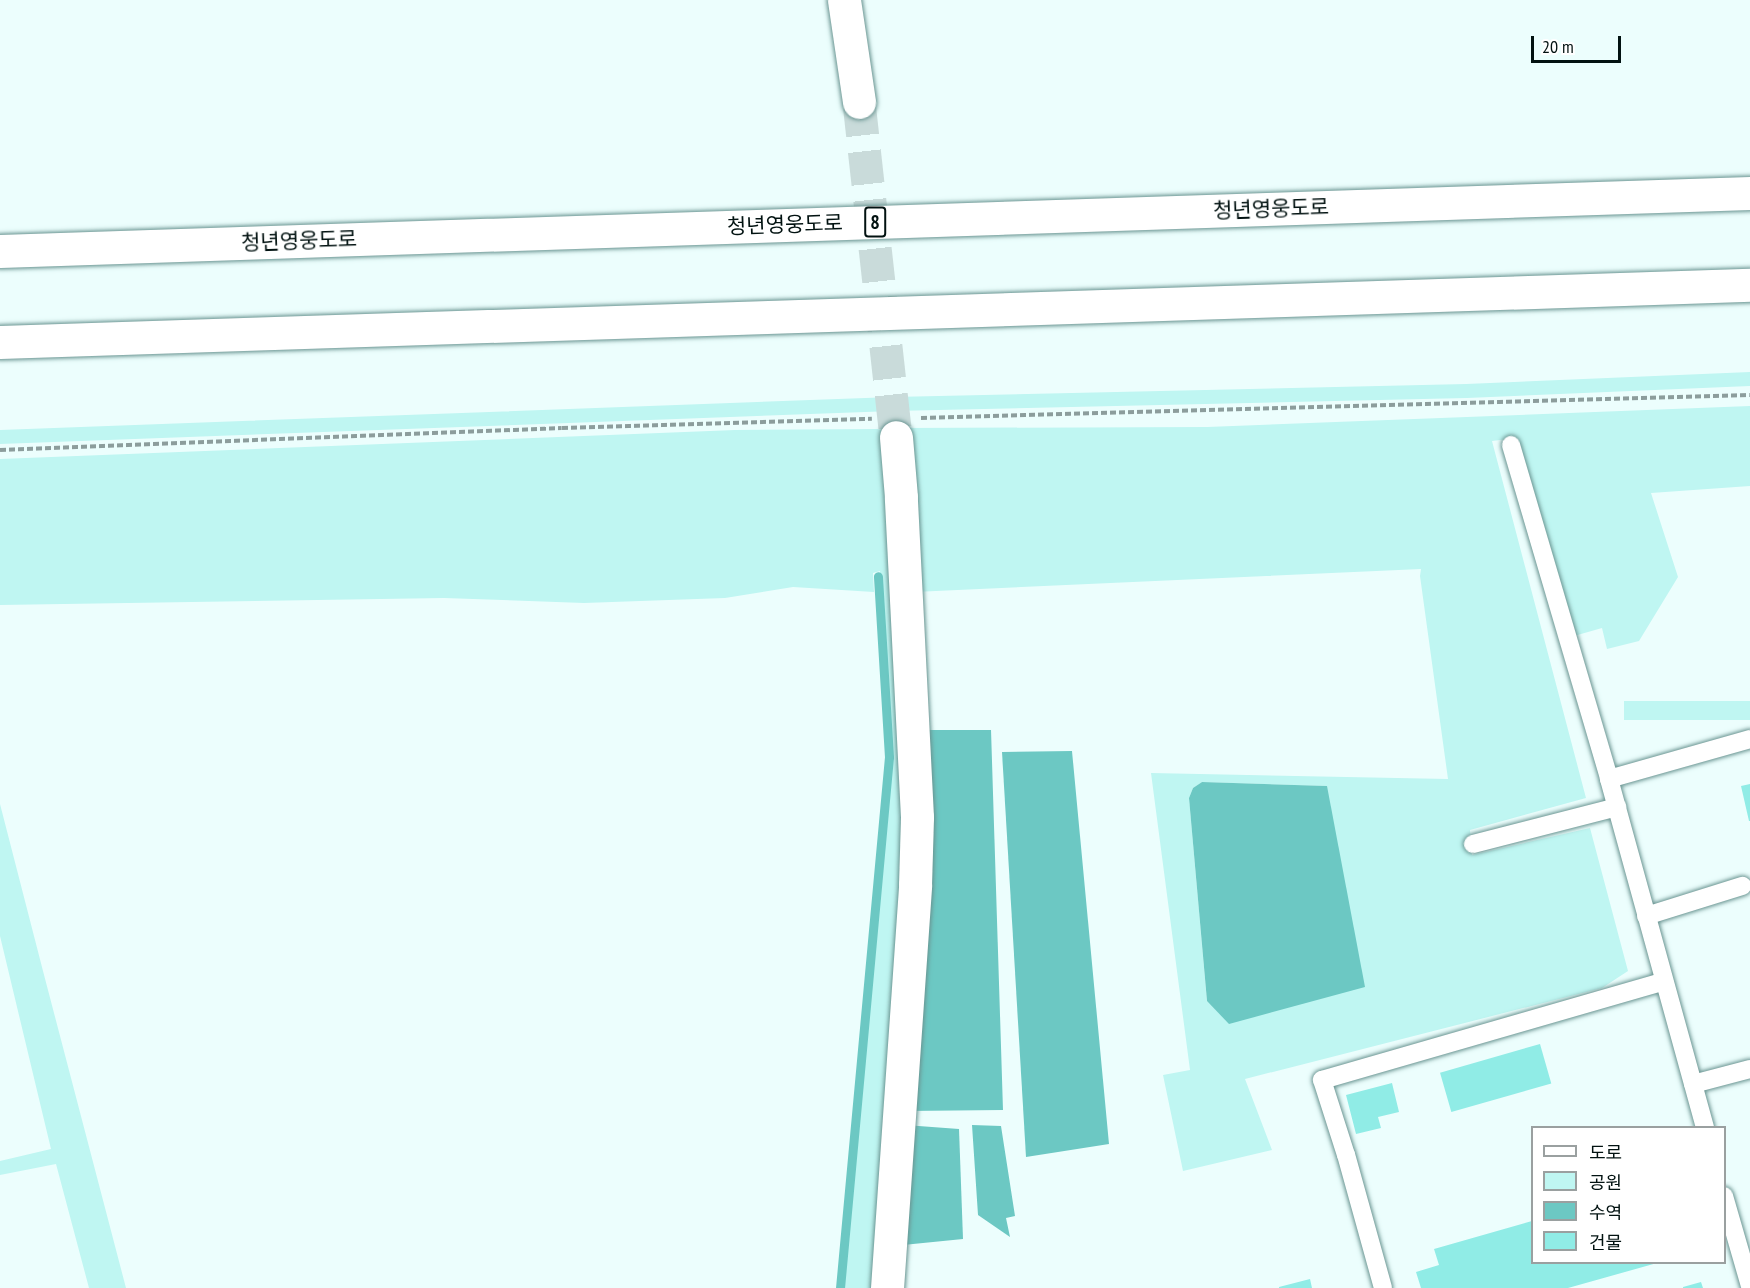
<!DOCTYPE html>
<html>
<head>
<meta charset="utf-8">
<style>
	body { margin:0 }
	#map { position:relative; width:1750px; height:1288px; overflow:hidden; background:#ecfefd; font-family:"PT Sans Narrow","Noto Sans KR",sans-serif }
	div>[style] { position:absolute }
	.green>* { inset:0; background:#bff6f2; transform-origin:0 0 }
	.water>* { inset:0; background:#6cc8c3 }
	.stream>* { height:9px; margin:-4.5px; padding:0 4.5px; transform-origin:4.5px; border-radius:4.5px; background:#6cc8c3 }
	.building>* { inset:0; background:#90ece6; transform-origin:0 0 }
	.tertiary-tunnel>* { height:33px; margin-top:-16.5px; transform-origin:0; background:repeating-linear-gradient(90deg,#c9dbda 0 33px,transparent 0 49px) }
	.path>* { height:4px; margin-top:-2px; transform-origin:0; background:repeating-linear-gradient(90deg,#8c9d9c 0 6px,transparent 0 9px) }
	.roads { filter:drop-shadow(0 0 2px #6a9592) drop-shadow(0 0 2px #6a9592) }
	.service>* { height:18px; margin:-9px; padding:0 9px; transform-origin:9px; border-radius:9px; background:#fff }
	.tertiary>* { height:33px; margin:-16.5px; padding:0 16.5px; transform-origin:16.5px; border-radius:16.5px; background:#fff }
	.motorway>* { height:33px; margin:-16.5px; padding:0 16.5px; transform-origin:16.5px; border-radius:16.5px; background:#fff }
	span { translate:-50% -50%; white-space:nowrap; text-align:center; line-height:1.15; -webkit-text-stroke:5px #fff; paint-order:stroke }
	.shield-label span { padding:2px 4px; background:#fff; border:2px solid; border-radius:4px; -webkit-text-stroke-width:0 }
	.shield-label { font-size:20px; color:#021211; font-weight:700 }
	.street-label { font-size:21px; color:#021211 }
	.legend { position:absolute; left:1531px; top:1126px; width:195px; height:138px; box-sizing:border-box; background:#fff; border:2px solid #9aa0a0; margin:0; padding:8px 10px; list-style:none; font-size:18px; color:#021211 }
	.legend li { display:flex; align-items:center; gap:12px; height:30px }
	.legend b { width:30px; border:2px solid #9aa0a0 }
	.scale { position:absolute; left:1531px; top:36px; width:90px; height:27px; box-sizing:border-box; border:3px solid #021211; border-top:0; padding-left:8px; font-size:18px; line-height:21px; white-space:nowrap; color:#021211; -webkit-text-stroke:4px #fff; paint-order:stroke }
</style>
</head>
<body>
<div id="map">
	<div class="green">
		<div style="clip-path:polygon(1750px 372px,1750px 386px,1467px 398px,893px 411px,0 444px,0 430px,893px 397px,1466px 384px)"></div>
		<div style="clip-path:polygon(evenodd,1750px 406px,1750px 486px,1651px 493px,1678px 577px,1639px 641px,1607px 649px,1602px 628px,1574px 636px,1516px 438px,1492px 441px,1586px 798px,1470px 830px,1472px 855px,1590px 828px,1628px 971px,1602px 988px,1245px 1079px,1272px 1150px,1183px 1171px,1163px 1075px,1190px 1070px,1151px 773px,1448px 779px,1420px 576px,1421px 569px,914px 592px,903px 428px,1207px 427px,1750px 406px,1202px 782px,1327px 786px,1207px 1002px,1189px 798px,1193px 788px,1202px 782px)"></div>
		<div style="clip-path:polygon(877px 429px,893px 431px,910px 778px,879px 1288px,843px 1288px,843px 1267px,892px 757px,880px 571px,873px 573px,874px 592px,793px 587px,725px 598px,584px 603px,444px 598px,0 605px,0 459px,735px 430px)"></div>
		<div style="left:1750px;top:701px;width:19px;height:126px;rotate:90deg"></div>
		<div style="clip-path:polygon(0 804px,43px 971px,126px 1288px,89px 1288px,56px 1164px,0 1175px,0 1161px,51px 1149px,0 936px)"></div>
	</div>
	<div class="water">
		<div style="clip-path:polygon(920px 730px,991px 730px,1003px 1110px,906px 1111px)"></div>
		<div style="clip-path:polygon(1072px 751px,1109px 1144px,1026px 1157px,1002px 752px)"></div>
		<div style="clip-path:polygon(1202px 782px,1327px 786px,1365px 987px,1229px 1024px,1207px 1001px,1189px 798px,1193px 788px)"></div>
		<div style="clip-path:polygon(905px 1125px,959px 1129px,963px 1239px,903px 1245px)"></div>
		<div style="clip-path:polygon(972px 1125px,1001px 1126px,1015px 1216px,1006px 1218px,1010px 1237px,978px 1215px)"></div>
	</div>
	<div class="stream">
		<div style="left:840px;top:1288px;width:533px;rotate:-84.73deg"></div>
		<div style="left:889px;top:757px;width:181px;rotate:-93.5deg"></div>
	</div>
	<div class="building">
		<div style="clip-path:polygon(1750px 784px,1750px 821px,1749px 821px,1741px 786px)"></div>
		<div style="left:1540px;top:1044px;width:41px;height:104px;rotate:74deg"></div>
		<div style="clip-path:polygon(1392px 1083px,1399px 1112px,1378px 1117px,1381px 1128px,1356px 1134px,1346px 1095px)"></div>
		<div style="clip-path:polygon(1532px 1221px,1532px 1262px,1657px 1263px,1568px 1288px,1421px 1288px,1416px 1272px,1439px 1265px,1434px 1249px)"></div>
		<div style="clip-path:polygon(1310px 1279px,1312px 1288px,1279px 1288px,1279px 1287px)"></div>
		<div style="clip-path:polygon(1701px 1282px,1703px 1288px,1683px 1288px,1683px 1287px)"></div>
	</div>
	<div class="tertiary-tunnel">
		<div style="left:859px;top:102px;width:337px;rotate:83.7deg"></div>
	</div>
	<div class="path">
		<div style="left:921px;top:418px;width:829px;rotate:-1.59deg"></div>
		<div style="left:0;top:450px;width:562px;rotate:-2.24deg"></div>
		<div style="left:562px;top:428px;width:310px;rotate:-1.7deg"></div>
	</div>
	<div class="roads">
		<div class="service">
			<div style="left:1511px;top:445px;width:348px;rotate:73.6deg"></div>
			<div style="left:1609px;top:779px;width:362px;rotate:74.6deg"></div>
			<div style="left:1609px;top:779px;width:147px;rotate:-15.8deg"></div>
			<div style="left:1473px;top:844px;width:149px;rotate:-14.4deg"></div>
			<div style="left:1646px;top:916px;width:101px;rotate:-17.4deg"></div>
			<div style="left:1693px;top:1084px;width:59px;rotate:-14.7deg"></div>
			<div style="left:1724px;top:1196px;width:94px;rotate:73.9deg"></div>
			<div style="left:1383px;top:1288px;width:138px;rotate:-105.5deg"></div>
			<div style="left:1346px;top:1155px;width:79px;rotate:-107.7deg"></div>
			<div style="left:1322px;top:1080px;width:356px;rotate:-16.1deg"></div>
		</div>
		<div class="tertiary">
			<div style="left:844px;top:0;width:103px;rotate:81.6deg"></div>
			<div style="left:887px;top:1288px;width:404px;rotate:-86deg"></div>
			<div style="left:915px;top:885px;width:68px;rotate:-88.3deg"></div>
			<div style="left:917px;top:817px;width:320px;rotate:-92.9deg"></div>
			<div style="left:901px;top:497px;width:60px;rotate:-94.8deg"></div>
		</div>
		<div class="motorway">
			<div style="left:0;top:251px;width:1751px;rotate:-1.9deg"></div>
			<div style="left:0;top:342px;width:1751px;rotate:-1.87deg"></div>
		</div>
	</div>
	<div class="shield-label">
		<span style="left:875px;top:222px">8</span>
	</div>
	<div class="street-label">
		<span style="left:1271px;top:209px;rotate:-2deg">청년영웅도로</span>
		<span style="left:785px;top:225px;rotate:-2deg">청년영웅도로</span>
		<span style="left:299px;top:241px;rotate:-2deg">청년영웅도로</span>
	</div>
	<ul class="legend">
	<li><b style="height:8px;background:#fff"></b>도로</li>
	<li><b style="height:16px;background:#bff6f2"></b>공원</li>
	<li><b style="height:16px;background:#6cc8c3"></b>수역</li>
	<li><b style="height:16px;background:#90ece6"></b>건물</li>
	</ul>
	<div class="scale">20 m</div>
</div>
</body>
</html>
